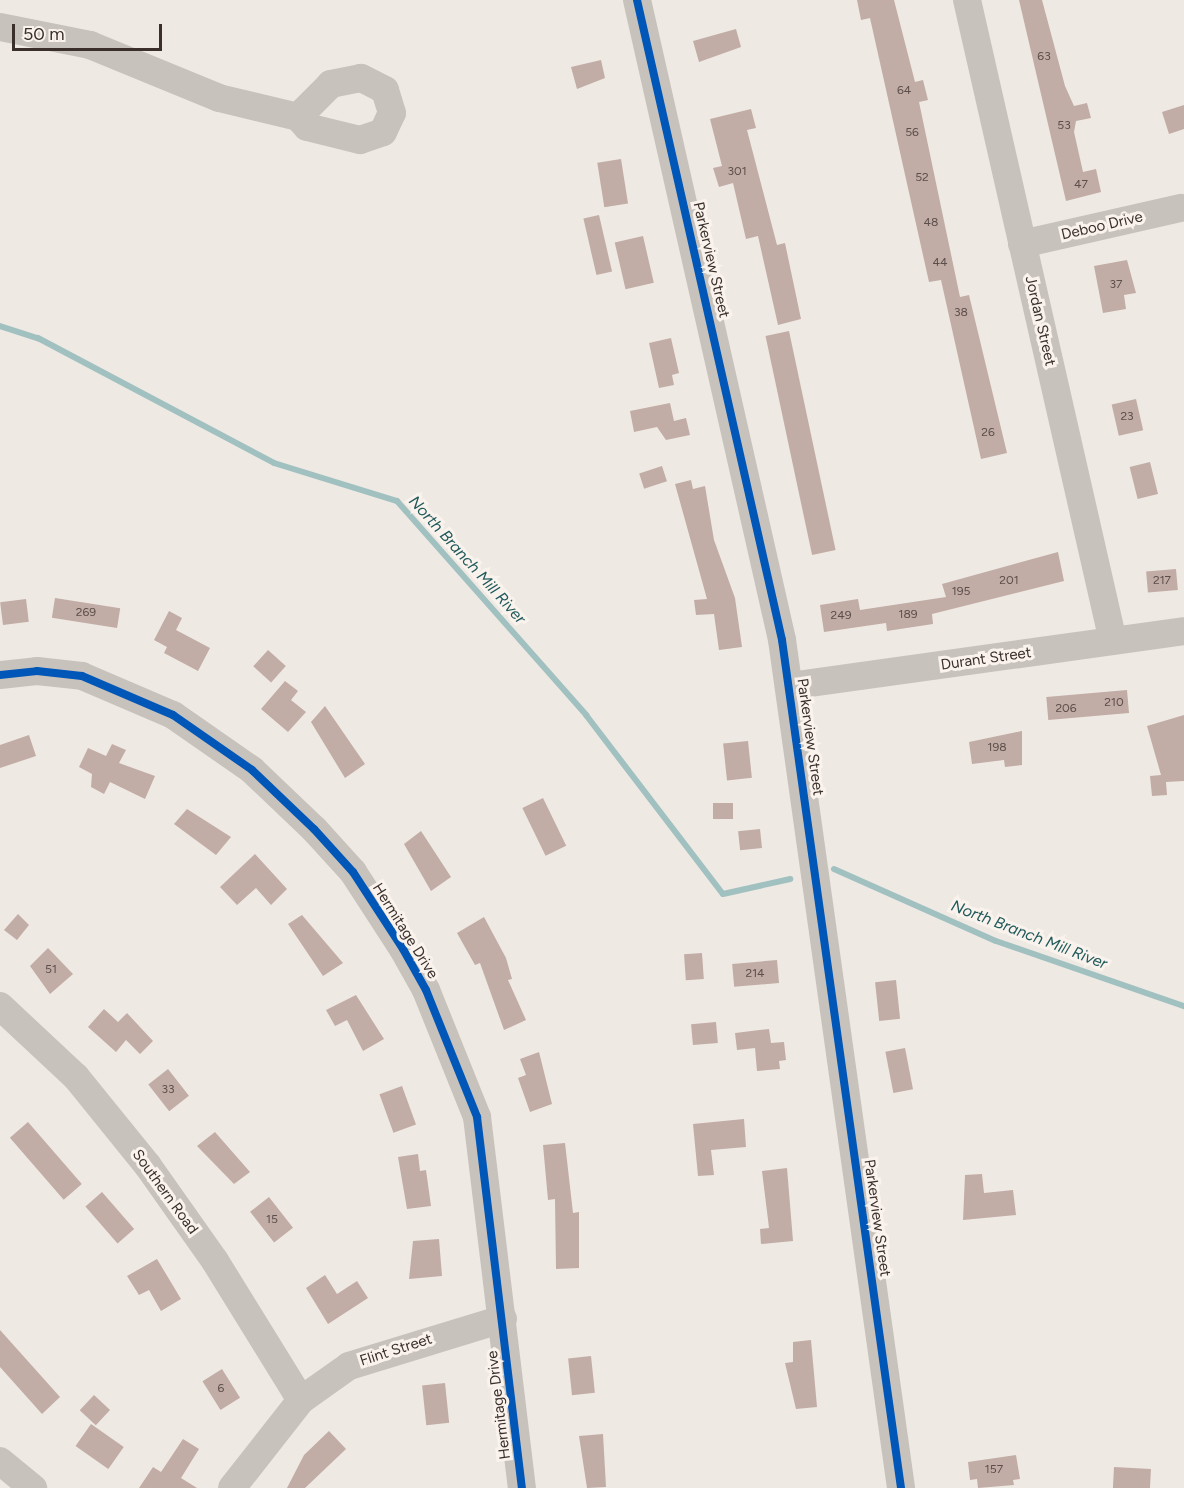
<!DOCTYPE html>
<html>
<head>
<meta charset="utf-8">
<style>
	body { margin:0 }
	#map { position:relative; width:1184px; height:1488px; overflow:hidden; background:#efe9e4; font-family:Figtree,sans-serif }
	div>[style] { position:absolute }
	.stream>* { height:6px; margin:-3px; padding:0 3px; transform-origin:3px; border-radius:3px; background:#a1c1c0 }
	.building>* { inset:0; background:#c2aca6; transform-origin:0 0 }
	.minor>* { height:28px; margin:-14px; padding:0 14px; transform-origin:14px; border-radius:14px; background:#c8c2bd }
	.cycleway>* { height:8px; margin:-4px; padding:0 4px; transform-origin:4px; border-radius:4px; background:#0057b8 }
	span { translate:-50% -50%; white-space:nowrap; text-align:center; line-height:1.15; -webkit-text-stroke:6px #faf3ed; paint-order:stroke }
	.number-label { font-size:12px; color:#5c4e4a }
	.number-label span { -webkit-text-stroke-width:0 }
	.street-label { font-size:15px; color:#3a2f2b }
	.water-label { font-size:16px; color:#205a5b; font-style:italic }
	.scale { position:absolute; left:12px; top:24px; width:150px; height:27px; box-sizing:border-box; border:3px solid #3a2f2b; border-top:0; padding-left:8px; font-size:18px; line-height:21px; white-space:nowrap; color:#3a2f2b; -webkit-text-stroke:4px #faf3ed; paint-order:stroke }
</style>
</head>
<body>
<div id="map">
	<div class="stream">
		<div style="left:0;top:326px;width:40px;rotate:18deg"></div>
		<div style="left:38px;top:338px;width:267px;rotate:27.9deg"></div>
		<div style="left:274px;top:463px;width:129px;rotate:17.2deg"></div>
		<div style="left:397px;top:501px;width:286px;rotate:48.5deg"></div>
		<div style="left:586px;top:715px;width:225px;rotate:52.6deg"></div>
		<div style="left:723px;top:894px;width:69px;rotate:-12.6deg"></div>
		<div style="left:834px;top:869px;width:177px;rotate:24deg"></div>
		<div style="left:996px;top:941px;width:199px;rotate:19.1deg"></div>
	</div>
	<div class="building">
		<div style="clip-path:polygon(857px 0,894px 0,915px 82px,923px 80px,928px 100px,919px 102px,960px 297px,969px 295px,1007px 453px,981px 459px,941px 280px,929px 282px,870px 18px,861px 20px)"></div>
		<div style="clip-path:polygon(1019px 0,1042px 0,1065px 86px,1074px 106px,1087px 103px,1091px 118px,1076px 121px,1074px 132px,1083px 172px,1096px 169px,1101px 192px,1066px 201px)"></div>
		<div style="clip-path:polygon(736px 29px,741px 47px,699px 62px,693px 41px)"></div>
		<div style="clip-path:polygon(601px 60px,605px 78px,577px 89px,571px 67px)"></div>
		<div style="clip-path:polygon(1184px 105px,1184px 129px,1169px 134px,1162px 112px)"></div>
		<div style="clip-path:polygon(751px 109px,756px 128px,747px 130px,777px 245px,785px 243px,801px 319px,778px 325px,758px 236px,746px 239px,733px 183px,719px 187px,713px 168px,722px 166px,710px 119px)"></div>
		<div style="left:621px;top:159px;width:45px;height:24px;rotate:81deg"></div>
		<div style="left:599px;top:215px;width:58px;height:16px;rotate:77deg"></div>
		<div style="left:643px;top:236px;width:48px;height:29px;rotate:77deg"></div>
		<div style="clip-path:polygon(1127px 260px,1136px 293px,1124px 295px,1126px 309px,1103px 313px,1094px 266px)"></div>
		<div style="left:789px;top:331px;width:224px;height:24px;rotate:78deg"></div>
		<div style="clip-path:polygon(671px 338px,679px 373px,672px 375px,674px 385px,659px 388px,649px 343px)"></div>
		<div style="left:1136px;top:399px;width:32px;height:25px;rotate:77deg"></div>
		<div style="clip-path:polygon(670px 403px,674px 421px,686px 418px,690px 435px,666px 440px,657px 427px,634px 432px,630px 411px)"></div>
		<div style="left:1150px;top:462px;width:33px;height:21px;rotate:76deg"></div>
		<div style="left:662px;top:466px;width:16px;height:24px;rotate:72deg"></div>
		<div style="clip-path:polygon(691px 480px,693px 489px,705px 486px,714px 540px,735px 598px,742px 647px,719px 650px,714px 614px,696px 615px,694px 600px,707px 599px,675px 484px)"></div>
		<div style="clip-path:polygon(1058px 552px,1064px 581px,932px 614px,933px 624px,887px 631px,886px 623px,824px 632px,820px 605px,858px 599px,860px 610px,946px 597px,942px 584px)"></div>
		<div style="left:1176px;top:569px;width:21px;height:30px;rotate:85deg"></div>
		<div style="left:55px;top:598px;width:66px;height:20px;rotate:9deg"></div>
		<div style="left:26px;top:599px;width:23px;height:26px;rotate:83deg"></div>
		<div style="clip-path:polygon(169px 611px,182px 618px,176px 630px,210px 648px,198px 671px,164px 653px,167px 647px,154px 640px)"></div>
		<div style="left:268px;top:650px;width:24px;height:22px;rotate:42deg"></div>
		<div style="clip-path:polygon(285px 681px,298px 691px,291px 700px,306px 712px,288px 732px,261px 709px)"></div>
		<div style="left:1127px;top:690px;width:23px;height:81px;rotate:85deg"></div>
		<div style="clip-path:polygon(325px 706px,365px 764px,345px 778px,311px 722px)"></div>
		<div style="clip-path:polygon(1184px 715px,1184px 781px,1166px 782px,1167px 795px,1152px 796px,1150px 776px,1161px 775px,1147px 726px)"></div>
		<div style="clip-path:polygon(1022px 731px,1022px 765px,1005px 767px,1004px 760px,972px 764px,969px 742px)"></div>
		<div style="clip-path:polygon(29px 735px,36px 756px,0 768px,0 745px)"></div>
		<div style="left:748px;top:741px;width:37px;height:25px;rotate:84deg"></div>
		<div style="clip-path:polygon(112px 744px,126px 750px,119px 763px,155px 776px,145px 799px,110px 782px,104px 794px,91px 787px,92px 774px,79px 767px,88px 748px,106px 756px)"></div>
		<div style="left:543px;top:798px;width:53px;height:23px;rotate:64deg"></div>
		<div style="left:733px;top:803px;width:16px;height:20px;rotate:90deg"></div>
		<div style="clip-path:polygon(187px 809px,231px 837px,216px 855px,174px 824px)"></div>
		<div style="left:760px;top:829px;width:19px;height:22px;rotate:84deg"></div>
		<div style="clip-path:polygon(421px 831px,451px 877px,431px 891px,404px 844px)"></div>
		<div style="clip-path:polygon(255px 854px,287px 889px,271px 905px,256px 888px,237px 905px,220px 887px)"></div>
		<div style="clip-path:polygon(18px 914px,29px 925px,17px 940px,4px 930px)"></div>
		<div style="clip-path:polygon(302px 915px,343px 963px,323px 976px,288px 924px)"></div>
		<div style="clip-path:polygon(484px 917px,506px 958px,512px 979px,508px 980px,526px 1020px,504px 1030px,480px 963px,475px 965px,457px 933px)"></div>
		<div style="clip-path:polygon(48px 948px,73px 974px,50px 994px,30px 966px)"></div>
		<div style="left:702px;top:953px;width:26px;height:18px;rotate:86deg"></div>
		<div style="left:777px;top:960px;width:23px;height:45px;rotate:85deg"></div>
		<div style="left:896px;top:980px;width:39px;height:21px;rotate:84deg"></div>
		<div style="clip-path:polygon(356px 995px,384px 1039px,363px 1051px,347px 1020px,335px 1026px,326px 1010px)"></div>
		<div style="clip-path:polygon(104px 1009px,118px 1022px,127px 1013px,153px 1041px,140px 1054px,126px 1040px,116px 1052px,88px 1027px)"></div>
		<div style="left:716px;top:1022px;width:21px;height:25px;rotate:85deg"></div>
		<div style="clip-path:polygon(769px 1029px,771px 1043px,784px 1042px,786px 1060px,779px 1061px,780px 1069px,757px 1071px,755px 1048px,737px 1050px,735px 1033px)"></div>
		<div style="left:905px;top:1048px;width:42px;height:20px;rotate:79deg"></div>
		<div style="clip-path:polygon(539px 1052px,552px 1104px,530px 1112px,518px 1078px,526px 1075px,520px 1059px)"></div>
		<div style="left:168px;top:1069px;width:34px;height:25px;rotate:52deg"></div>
		<div style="left:402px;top:1086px;width:41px;height:24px;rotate:70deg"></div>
		<div style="clip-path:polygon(744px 1119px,746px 1147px,711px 1150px,714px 1175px,698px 1176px,693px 1124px)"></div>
		<div style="left:28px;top:1122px;width:82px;height:24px;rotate:49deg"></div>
		<div style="clip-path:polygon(215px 1132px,250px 1172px,234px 1184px,197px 1146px)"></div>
		<div style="clip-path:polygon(565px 1143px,573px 1213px,579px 1212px,579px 1268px,556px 1269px,555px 1199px,548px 1200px,543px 1145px)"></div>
		<div style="clip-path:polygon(418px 1154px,420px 1171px,426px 1170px,431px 1206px,407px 1209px,398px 1157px)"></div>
		<div style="clip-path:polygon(787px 1168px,793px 1241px,761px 1244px,760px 1229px,769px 1228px,762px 1171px)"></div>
		<div style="clip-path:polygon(982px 1174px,984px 1193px,1013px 1190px,1016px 1215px,963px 1220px,965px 1175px)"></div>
		<div style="left:102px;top:1192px;width:49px;height:22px;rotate:49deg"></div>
		<div style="left:269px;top:1197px;width:39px;height:24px;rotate:52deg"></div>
		<div style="clip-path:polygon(439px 1239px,442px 1276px,409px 1279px,413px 1241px)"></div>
		<div style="clip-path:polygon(157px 1259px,181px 1299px,161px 1311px,149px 1290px,139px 1295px,127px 1276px)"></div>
		<div style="clip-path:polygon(325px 1275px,337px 1294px,357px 1281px,368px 1298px,328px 1324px,306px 1288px)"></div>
		<div style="clip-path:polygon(0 1330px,60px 1397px,42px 1414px,0 1367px)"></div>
		<div style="clip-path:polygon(811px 1340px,817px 1407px,796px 1409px,785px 1363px,793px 1362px,793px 1342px)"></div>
		<div style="left:591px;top:1356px;width:37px;height:23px;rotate:84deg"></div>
		<div style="left:222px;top:1369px;width:34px;height:23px;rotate:58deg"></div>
		<div style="left:445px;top:1383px;width:40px;height:23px;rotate:84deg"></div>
		<div style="left:94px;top:1395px;width:22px;height:21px;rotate:43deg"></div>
		<div style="left:91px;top:1424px;width:40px;height:27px;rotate:35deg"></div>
		<div style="clip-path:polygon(329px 1431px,346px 1449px,305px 1488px,287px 1488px,304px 1455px)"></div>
		<div style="clip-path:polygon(603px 1434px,606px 1487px,587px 1488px,579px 1436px)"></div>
		<div style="clip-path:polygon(183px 1439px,199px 1449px,181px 1478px,197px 1488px,139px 1488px,153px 1467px,161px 1472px)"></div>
		<div style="clip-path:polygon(1016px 1455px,1020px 1479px,1013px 1480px,1014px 1485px,978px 1488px,977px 1479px,970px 1480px,968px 1462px)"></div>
		<div style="left:1114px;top:1467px;width:37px;height:21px;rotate:3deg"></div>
	</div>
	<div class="minor">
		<div style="left:637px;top:0;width:656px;rotate:77.23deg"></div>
		<div style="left:782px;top:640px;width:856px;rotate:82.01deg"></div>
		<div style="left:967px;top:0;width:657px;rotate:77.17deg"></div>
		<div style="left:0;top:27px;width:92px;rotate:11.3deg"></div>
		<div style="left:90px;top:45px;width:139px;rotate:22.3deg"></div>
		<div style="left:219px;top:98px;width:81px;rotate:13.5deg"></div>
		<div style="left:298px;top:117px;width:13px;rotate:48deg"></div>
		<div style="left:307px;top:127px;width:55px;rotate:13.8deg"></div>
		<div style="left:360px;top:140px;width:24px;rotate:-19deg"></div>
		<div style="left:383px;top:132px;width:21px;rotate:-65deg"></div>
		<div style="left:392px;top:113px;width:24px;rotate:-107deg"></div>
		<div style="left:385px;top:90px;width:27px;rotate:-153deg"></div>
		<div style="left:361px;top:78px;width:31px;rotate:169deg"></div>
		<div style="left:331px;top:84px;width:47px;rotate:135deg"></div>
		<div style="left:1022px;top:244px;width:163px;rotate:-12.8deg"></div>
		<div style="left:0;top:675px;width:37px;rotate:-6deg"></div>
		<div style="left:37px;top:671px;width:45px;rotate:6.3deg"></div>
		<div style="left:82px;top:676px;width:99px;rotate:23.2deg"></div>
		<div style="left:173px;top:715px;width:96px;rotate:34.8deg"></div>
		<div style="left:252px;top:770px;width:86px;rotate:43.6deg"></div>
		<div style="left:314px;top:829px;width:58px;rotate:47.8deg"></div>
		<div style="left:353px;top:872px;width:92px;rotate:57deg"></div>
		<div style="left:403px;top:949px;width:47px;rotate:60.7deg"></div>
		<div style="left:426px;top:990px;width:137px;rotate:68.1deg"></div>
		<div style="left:477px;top:1117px;width:374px;rotate:83.1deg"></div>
		<div style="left:789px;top:686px;width:399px;rotate:-7.9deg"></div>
		<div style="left:0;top:1006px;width:104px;rotate:43.1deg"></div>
		<div style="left:76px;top:1077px;width:114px;rotate:51deg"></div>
		<div style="left:148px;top:1166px;width:116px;rotate:54.8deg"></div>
		<div style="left:215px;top:1261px;width:163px;rotate:58.3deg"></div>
		<div style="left:0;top:1461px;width:43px;rotate:39.3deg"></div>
		<div style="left:232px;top:1488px;width:112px;rotate:-51.9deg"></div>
		<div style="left:301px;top:1400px;width:59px;rotate:-35.3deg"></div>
		<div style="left:349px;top:1366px;width:161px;rotate:-17deg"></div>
	</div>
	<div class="cycleway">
		<div style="left:637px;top:0;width:656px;rotate:77.23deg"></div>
		<div style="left:782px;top:640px;width:856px;rotate:82.01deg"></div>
		<div style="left:0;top:675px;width:37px;rotate:-6deg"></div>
		<div style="left:37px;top:671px;width:45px;rotate:6.3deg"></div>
		<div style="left:82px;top:676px;width:99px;rotate:23.2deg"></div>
		<div style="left:173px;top:715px;width:96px;rotate:34.8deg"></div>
		<div style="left:252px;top:770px;width:86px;rotate:43.6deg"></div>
		<div style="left:314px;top:829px;width:58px;rotate:47.8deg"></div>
		<div style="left:353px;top:872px;width:92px;rotate:57deg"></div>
		<div style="left:403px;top:949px;width:47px;rotate:60.7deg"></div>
		<div style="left:426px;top:990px;width:137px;rotate:68.1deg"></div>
		<div style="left:477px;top:1117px;width:374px;rotate:83.1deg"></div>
	</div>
	<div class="number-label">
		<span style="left:1044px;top:57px">63</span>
		<span style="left:904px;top:91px">64</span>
		<span style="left:1064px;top:126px">53</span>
		<span style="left:912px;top:133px">56</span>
		<span style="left:737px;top:172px">301</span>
		<span style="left:922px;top:178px">52</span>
		<span style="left:1081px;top:185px">47</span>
		<span style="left:931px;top:223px">48</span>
		<span style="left:940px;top:263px">44</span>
		<span style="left:1116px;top:285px">37</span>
		<span style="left:961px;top:313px">38</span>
		<span style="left:1127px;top:417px">23</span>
		<span style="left:988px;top:433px">26</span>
		<span style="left:1009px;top:581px">201</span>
		<span style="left:1162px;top:581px">217</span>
		<span style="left:961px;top:592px">195</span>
		<span style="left:86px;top:613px">269</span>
		<span style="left:908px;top:615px">189</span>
		<span style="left:841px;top:616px">249</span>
		<span style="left:1114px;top:703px">210</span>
		<span style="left:1066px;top:709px">206</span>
		<span style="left:997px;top:748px">198</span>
		<span style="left:51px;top:970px">51</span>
		<span style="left:755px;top:974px">214</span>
		<span style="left:168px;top:1090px">33</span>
		<span style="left:272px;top:1220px">15</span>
		<span style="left:221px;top:1389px">6</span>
		<span style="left:994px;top:1470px">157</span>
	</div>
	<div class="street-label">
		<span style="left:1102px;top:226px;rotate:-13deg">Deboo Drive</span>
		<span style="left:711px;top:260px;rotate:77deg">Parkerview Street</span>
		<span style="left:1040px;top:321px;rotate:77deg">Jordan Street</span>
		<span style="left:986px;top:659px;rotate:-8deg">Durant Street</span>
		<span style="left:810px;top:737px;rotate:82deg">Parkerview Street</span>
		<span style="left:405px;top:931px;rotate:58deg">Hermitage Drive</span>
		<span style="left:165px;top:1192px;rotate:54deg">Southern Road</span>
		<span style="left:877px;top:1218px;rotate:82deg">Parkerview Street</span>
		<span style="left:396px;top:1350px;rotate:-18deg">Flint Street</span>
		<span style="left:499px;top:1405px;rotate:-97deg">Hermitage Drive</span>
	</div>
	<div class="water-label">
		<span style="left:467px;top:560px;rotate:48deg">North Branch Mill River</span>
		<span style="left:1029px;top:935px;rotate:21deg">North Branch Mill River</span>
	</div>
	<div class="scale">50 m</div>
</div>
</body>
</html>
